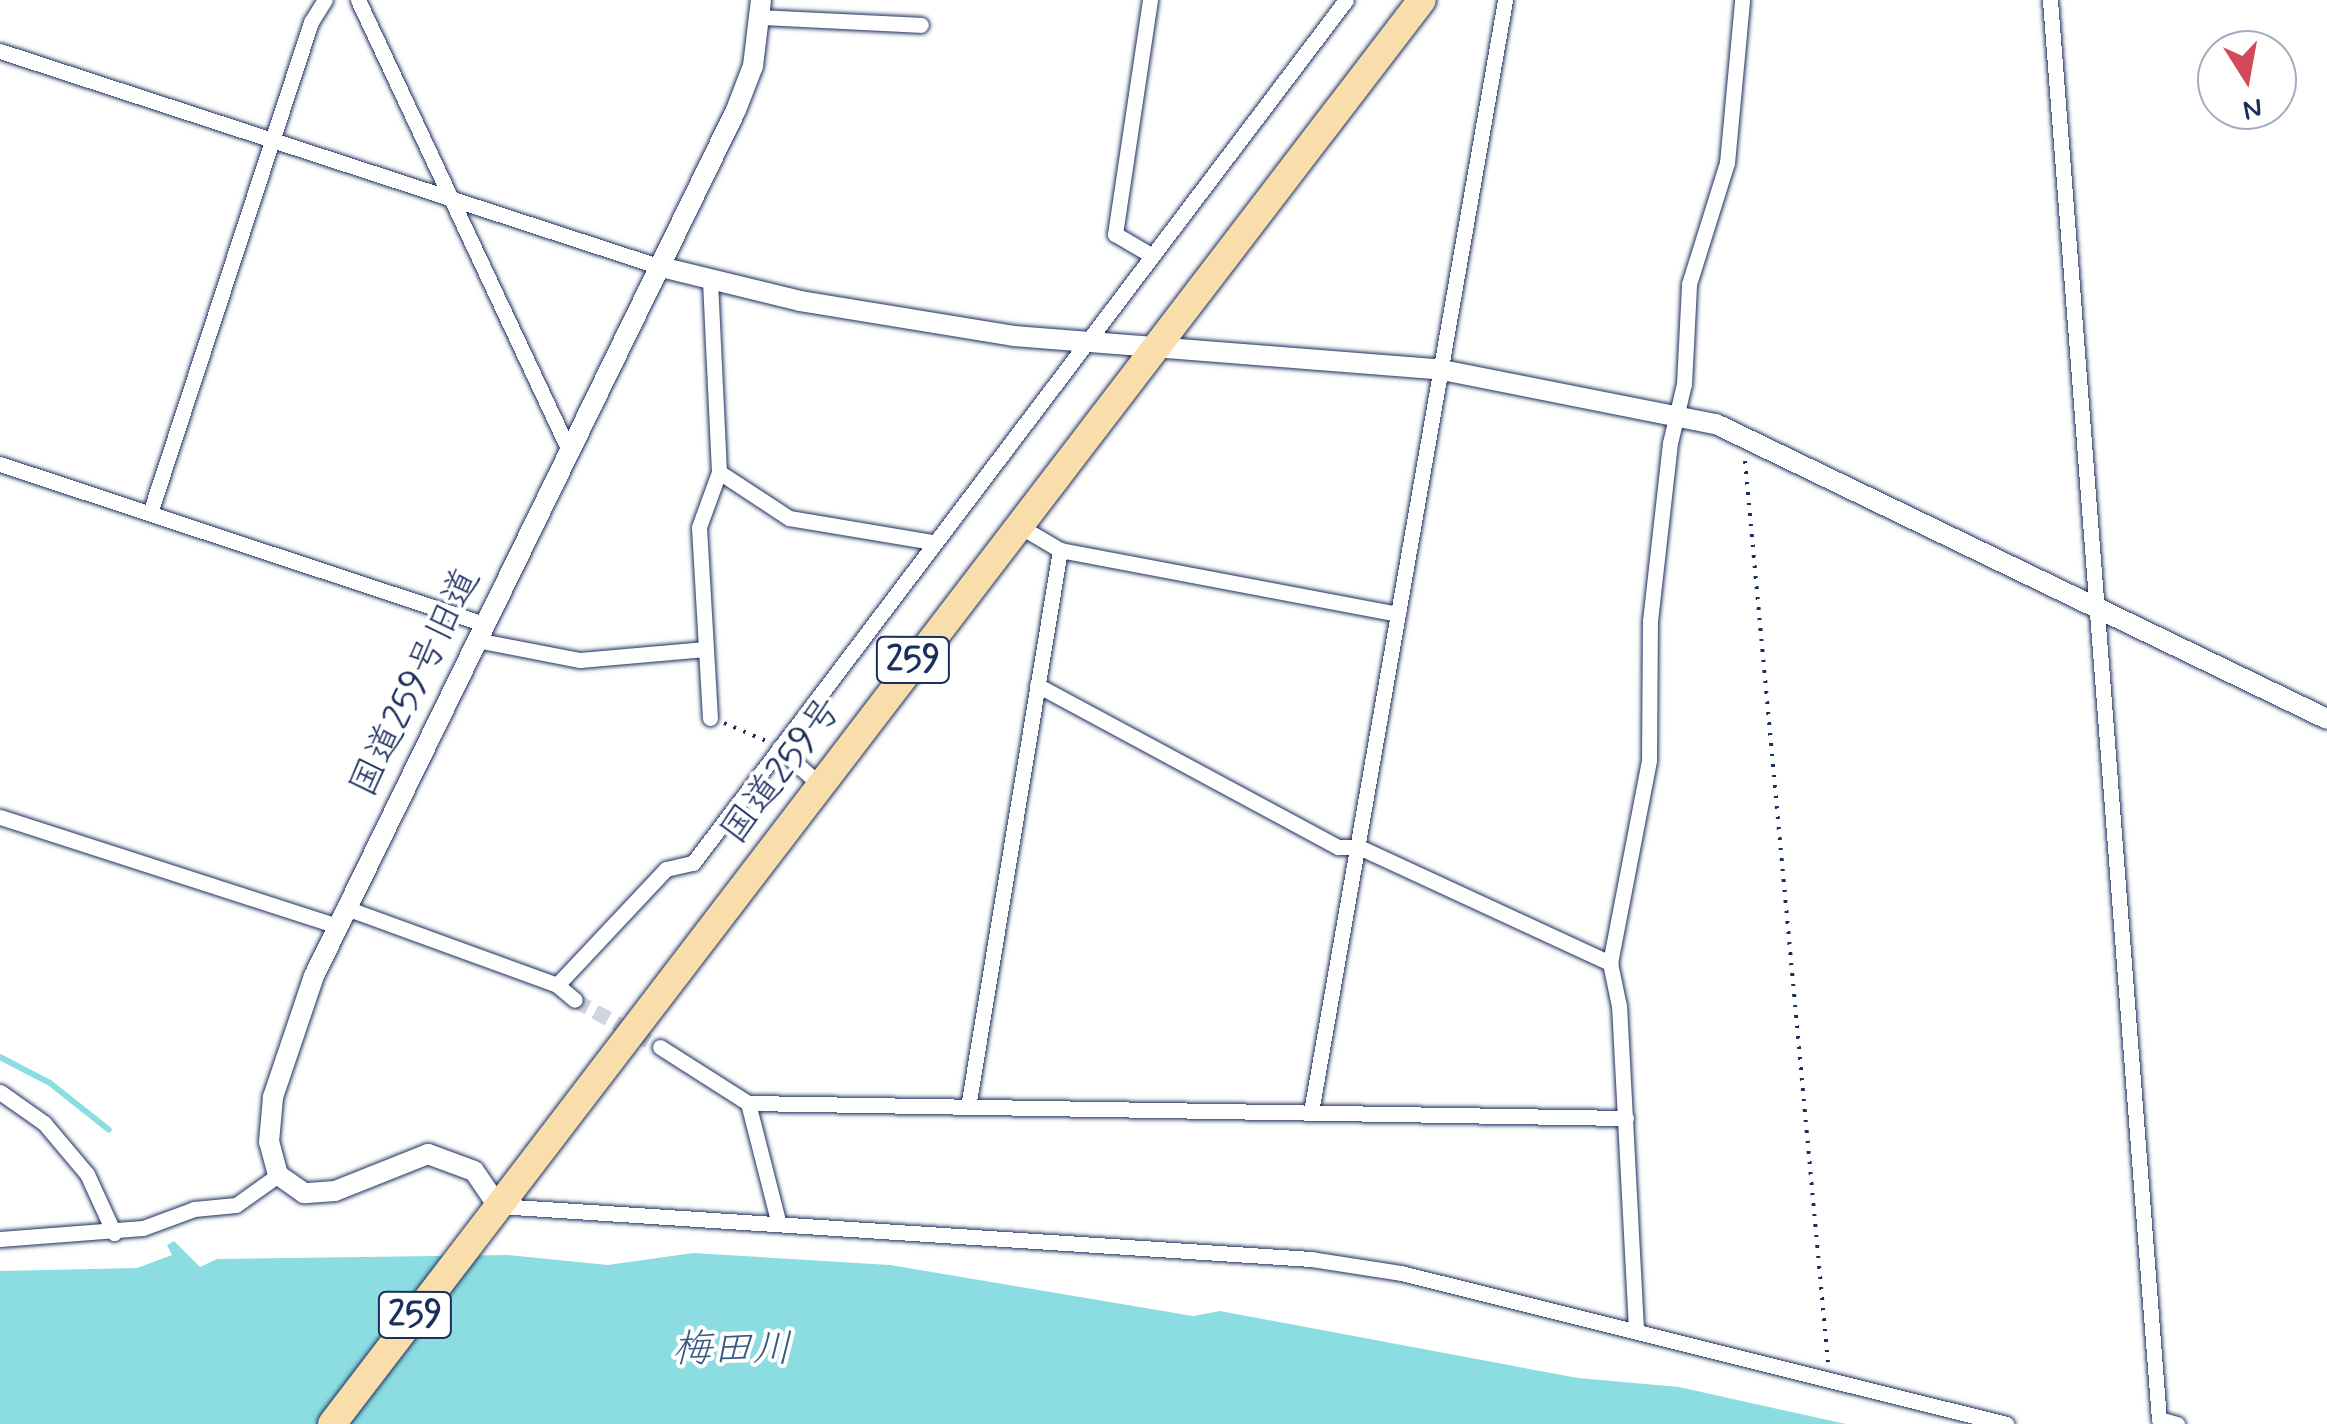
<!DOCTYPE html>
<html>
<head>
<meta charset="utf-8">
<style>
	body { margin:0 }
	#map { position:relative; width:2327px; height:1424px; overflow:hidden; background:#fff; font-family:Mynerve,"Klee One",sans-serif }
	div>[style] { position:absolute }
	.water>* { inset:0; background:#8bdde2 }
	.stream>* { height:6px; margin:-3px; padding:0 3px; transform-origin:3px; border-radius:3px; background:#8bdde2 }
	.minor-tunnel>* { height:15px; margin-top:-7.5px; transform-origin:0; background:repeating-linear-gradient(90deg,#d1d5df 0 15px,transparent 0 23px) }
	.path>* { height:4px; margin-top:-2px; transform-origin:0; background:repeating-linear-gradient(90deg,#1b2f5e 0 2.5px,transparent 0 10.5px) }
	.roads { filter:drop-shadow(0 0 2px #1b2f5e) drop-shadow(0 0 2px #1b2f5e) }
	.minor>* { height:15px; margin:-7.5px; padding:0 7.5px; transform-origin:7.5px; border-radius:7.5px; background:#fff }
	.tertiary>* { height:20px; margin:-10px; padding:0 10px; transform-origin:10px; border-radius:10px; background:#fff }
	.trunk>* { height:28px; margin:-14px; padding:0 14px; transform-origin:14px; border-radius:14px; background:#f9ddab }
	span { translate:-50% -50%; white-space:nowrap; text-align:center; line-height:1.15; -webkit-text-stroke:8px #fff; paint-order:stroke }
	.shield-label span { padding:2px 8px; background:#fff; border:2px solid; border-radius:8px; -webkit-text-stroke-width:0 }
	.shield-label { font-size:35px; color:#1b2f5e; font-weight:700 }
	.street-label { font-size:38px; color:#1b2f5e }
	.water-label { font-size:40px; color:#375a7f; font-style:italic }
	.north { position:absolute; left:2197px; top:30px; width:100px; height:100px; box-sizing:border-box; background:#fff; border:2px solid #a4acbf; border-radius:50%; rotate:169deg; font-size:28px; font-weight:700; line-height:40px; text-align:center; color:#1b2f5e }
	.north::after { content:''; display:block; margin:auto; width:35px; height:45px; background:#d1495b; clip-path:polygon(50% 0,100% 100%,50% 72%,0 100%) }
</style>
</head>
<body>
<div id="map">
	<div class="water">
		<div style="clip-path:polygon(174px 1241px,200px 1267px,217px 1259px,508px 1255px,608px 1265px,693px 1253px,890px 1265px,1193px 1316px,1220px 1311px,1578px 1378px,1679px 1387px,1846px 1424px,0 1424px,0 1271px,137px 1268px,172px 1255px,167px 1245px)"></div>
	</div>
	<div class="stream">
		<div style="left:0;top:1057px;width:56px;rotate:27.5deg"></div>
		<div style="left:50px;top:1083px;width:75px;rotate:38.5deg"></div>
	</div>
	<div class="minor-tunnel">
		<div style="left:575px;top:1000px;width:97px;rotate:28.9deg"></div>
	</div>
	<div class="path">
		<div style="left:1745px;top:461px;width:905px;rotate:84.74deg"></div>
		<div style="left:724px;top:723px;width:46px;rotate:23.2deg"></div>
	</div>
	<div class="roads">
		<div class="minor">
			<div style="left:358px;top:0;width:498px;rotate:64.9deg"></div>
			<div style="left:1150px;top:0;width:237px;rotate:98.5deg"></div>
			<div style="left:1115px;top:234px;width:42px;rotate:30.3deg"></div>
			<div style="left:2050px;top:0;width:1423px;rotate:85.61deg"></div>
			<div style="left:2159px;top:1419px;width:19px;rotate:16deg"></div>
			<div style="left:760px;top:17px;width:161px;rotate:2.8deg"></div>
			<div style="left:0;top:51px;width:695px;rotate:18.1deg"></div>
			<div style="left:710px;top:281px;width:191px;rotate:87.3deg"></div>
			<div style="left:719px;top:472px;width:84px;rotate:33.3deg"></div>
			<div style="left:789px;top:518px;width:146px;rotate:9.5deg"></div>
			<div style="left:0;top:464px;width:510px;rotate:18.29deg"></div>
			<div style="left:150px;top:513px;width:517px;rotate:-71.85deg"></div>
			<div style="left:311px;top:22px;width:26px;rotate:-58deg"></div>
			<div style="left:1016px;top:524px;width:51px;rotate:30.6deg"></div>
			<div style="left:1060px;top:550px;width:344px;rotate:10.7deg"></div>
			<div style="left:476px;top:640px;width:106px;rotate:10.9deg"></div>
			<div style="left:580px;top:660px;width:126px;rotate:-5deg"></div>
			<div style="left:1037px;top:685px;width:342px;rotate:28.3deg"></div>
			<div style="left:1338px;top:847px;width:21px"></div>
			<div style="left:1359px;top:847px;width:277px;rotate:24.8deg"></div>
			<div style="left:710px;top:718px;width:191px;rotate:-93.3deg"></div>
			<div style="left:699px;top:527px;width:59px;rotate:-70deg"></div>
			<div style="left:779px;top:748px;width:54px;rotate:42deg"></div>
			<div style="left:0;top:817px;width:354px;rotate:17.9deg"></div>
			<div style="left:346px;top:908px;width:225px;rotate:20deg"></div>
			<div style="left:557px;top:985px;width:23px;rotate:40deg"></div>
			<div style="left:557px;top:985px;width:159px;rotate:-46.8deg"></div>
			<div style="left:666px;top:869px;width:28px;rotate:-13deg"></div>
			<div style="left:693px;top:863px;width:1082px;rotate:-52.89deg"></div>
			<div style="left:660px;top:1047px;width:104px;rotate:32.5deg"></div>
			<div style="left:748px;top:1103px;width:878px;rotate:0.98deg"></div>
			<div style="left:0;top:1092px;width:54px;rotate:35.2deg"></div>
			<div style="left:44px;top:1123px;width:67px;rotate:49.9deg"></div>
			<div style="left:87px;top:1174px;width:65px;rotate:65.4deg"></div>
			<div style="left:748px;top:1103px;width:122px;rotate:75.7deg"></div>
			<div style="left:968px;top:1107px;width:565px;rotate:-80.62deg"></div>
			<div style="left:1311px;top:1112px;width:1129px;rotate:-80.1deg"></div>
			<div style="left:498px;top:1206px;width:815px;rotate:3.73deg"></div>
			<div style="left:1311px;top:1259px;width:91px;rotate:8.8deg"></div>
			<div style="left:1401px;top:1273px;width:624px;rotate:14.01deg"></div>
			<div style="left:0;top:1239px;width:143px;rotate:-4.4deg"></div>
			<div style="left:143px;top:1228px;width:54px;rotate:-20.4deg"></div>
			<div style="left:194px;top:1209px;width:42px;rotate:-5.4deg"></div>
			<div style="left:236px;top:1205px;width:52px;rotate:-35.5deg"></div>
			<div style="left:1636px;top:1329px;width:323px;rotate:-93deg"></div>
			<div style="left:1619px;top:1006px;width:44px;rotate:-101.8deg"></div>
			<div style="left:1610px;top:963px;width:207px;rotate:-79.1deg"></div>
			<div style="left:1649px;top:760px;width:139px;rotate:-89.6deg"></div>
			<div style="left:1650px;top:621px;width:179px;rotate:-83.6deg"></div>
			<div style="left:1670px;top:443px;width:61px;rotate:-76.7deg"></div>
			<div style="left:1684px;top:384px;width:100px;rotate:-87.1deg"></div>
			<div style="left:1689px;top:284px;width:127px;rotate:-72.6deg"></div>
			<div style="left:1727px;top:163px;width:164px;rotate:-84.7deg"></div>
		</div>
		<div class="tertiary">
			<div style="left:661px;top:267px;width:143px;rotate:13.7deg"></div>
			<div style="left:800px;top:301px;width:217px;rotate:9.3deg"></div>
			<div style="left:1014px;top:336px;width:424px;rotate:4.5deg"></div>
			<div style="left:1437px;top:369px;width:284px;rotate:11.2deg"></div>
			<div style="left:1716px;top:424px;width:678px;rotate:25.77deg"></div>
			<div style="left:498px;top:1206px;width:42px;rotate:-124.4deg"></div>
			<div style="left:474px;top:1171px;width:49px;rotate:-159.7deg"></div>
			<div style="left:428px;top:1154px;width:100px;rotate:158.3deg"></div>
			<div style="left:335px;top:1191px;width:31px;rotate:176deg"></div>
			<div style="left:304px;top:1193px;width:32px;rotate:-145deg"></div>
			<div style="left:278px;top:1175px;width:34px;rotate:-105deg"></div>
			<div style="left:269px;top:1142px;width:45px;rotate:-84.9deg"></div>
			<div style="left:273px;top:1097px;width:128px;rotate:-71.3deg"></div>
			<div style="left:314px;top:976px;width:963px;rotate:-64.02deg"></div>
			<div style="left:736px;top:110px;width:47px;rotate:-68.9deg"></div>
			<div style="left:753px;top:66px;width:66px;rotate:-83.1deg"></div>
		</div>
		<div class="trunk">
			<div style="left:332px;top:1424px;width:1793px;rotate:-52.57deg"></div>
		</div>
	</div>
	<div class="shield-label">
		<span style="left:913px;top:660px">259</span>
		<span style="left:415px;top:1315px">259</span>
	</div>
	<div class="street-label">
		<span style="left:416px;top:683px;rotate:-64deg">国道259号旧道</span>
		<span style="left:782px;top:771px;rotate:-53deg">国道259号</span>
	</div>
	<div class="water-label">
		<span style="left:732px;top:1350px">梅田川</span>
	</div>
	<div class="north">N</div>
</div>
</body>
</html>
